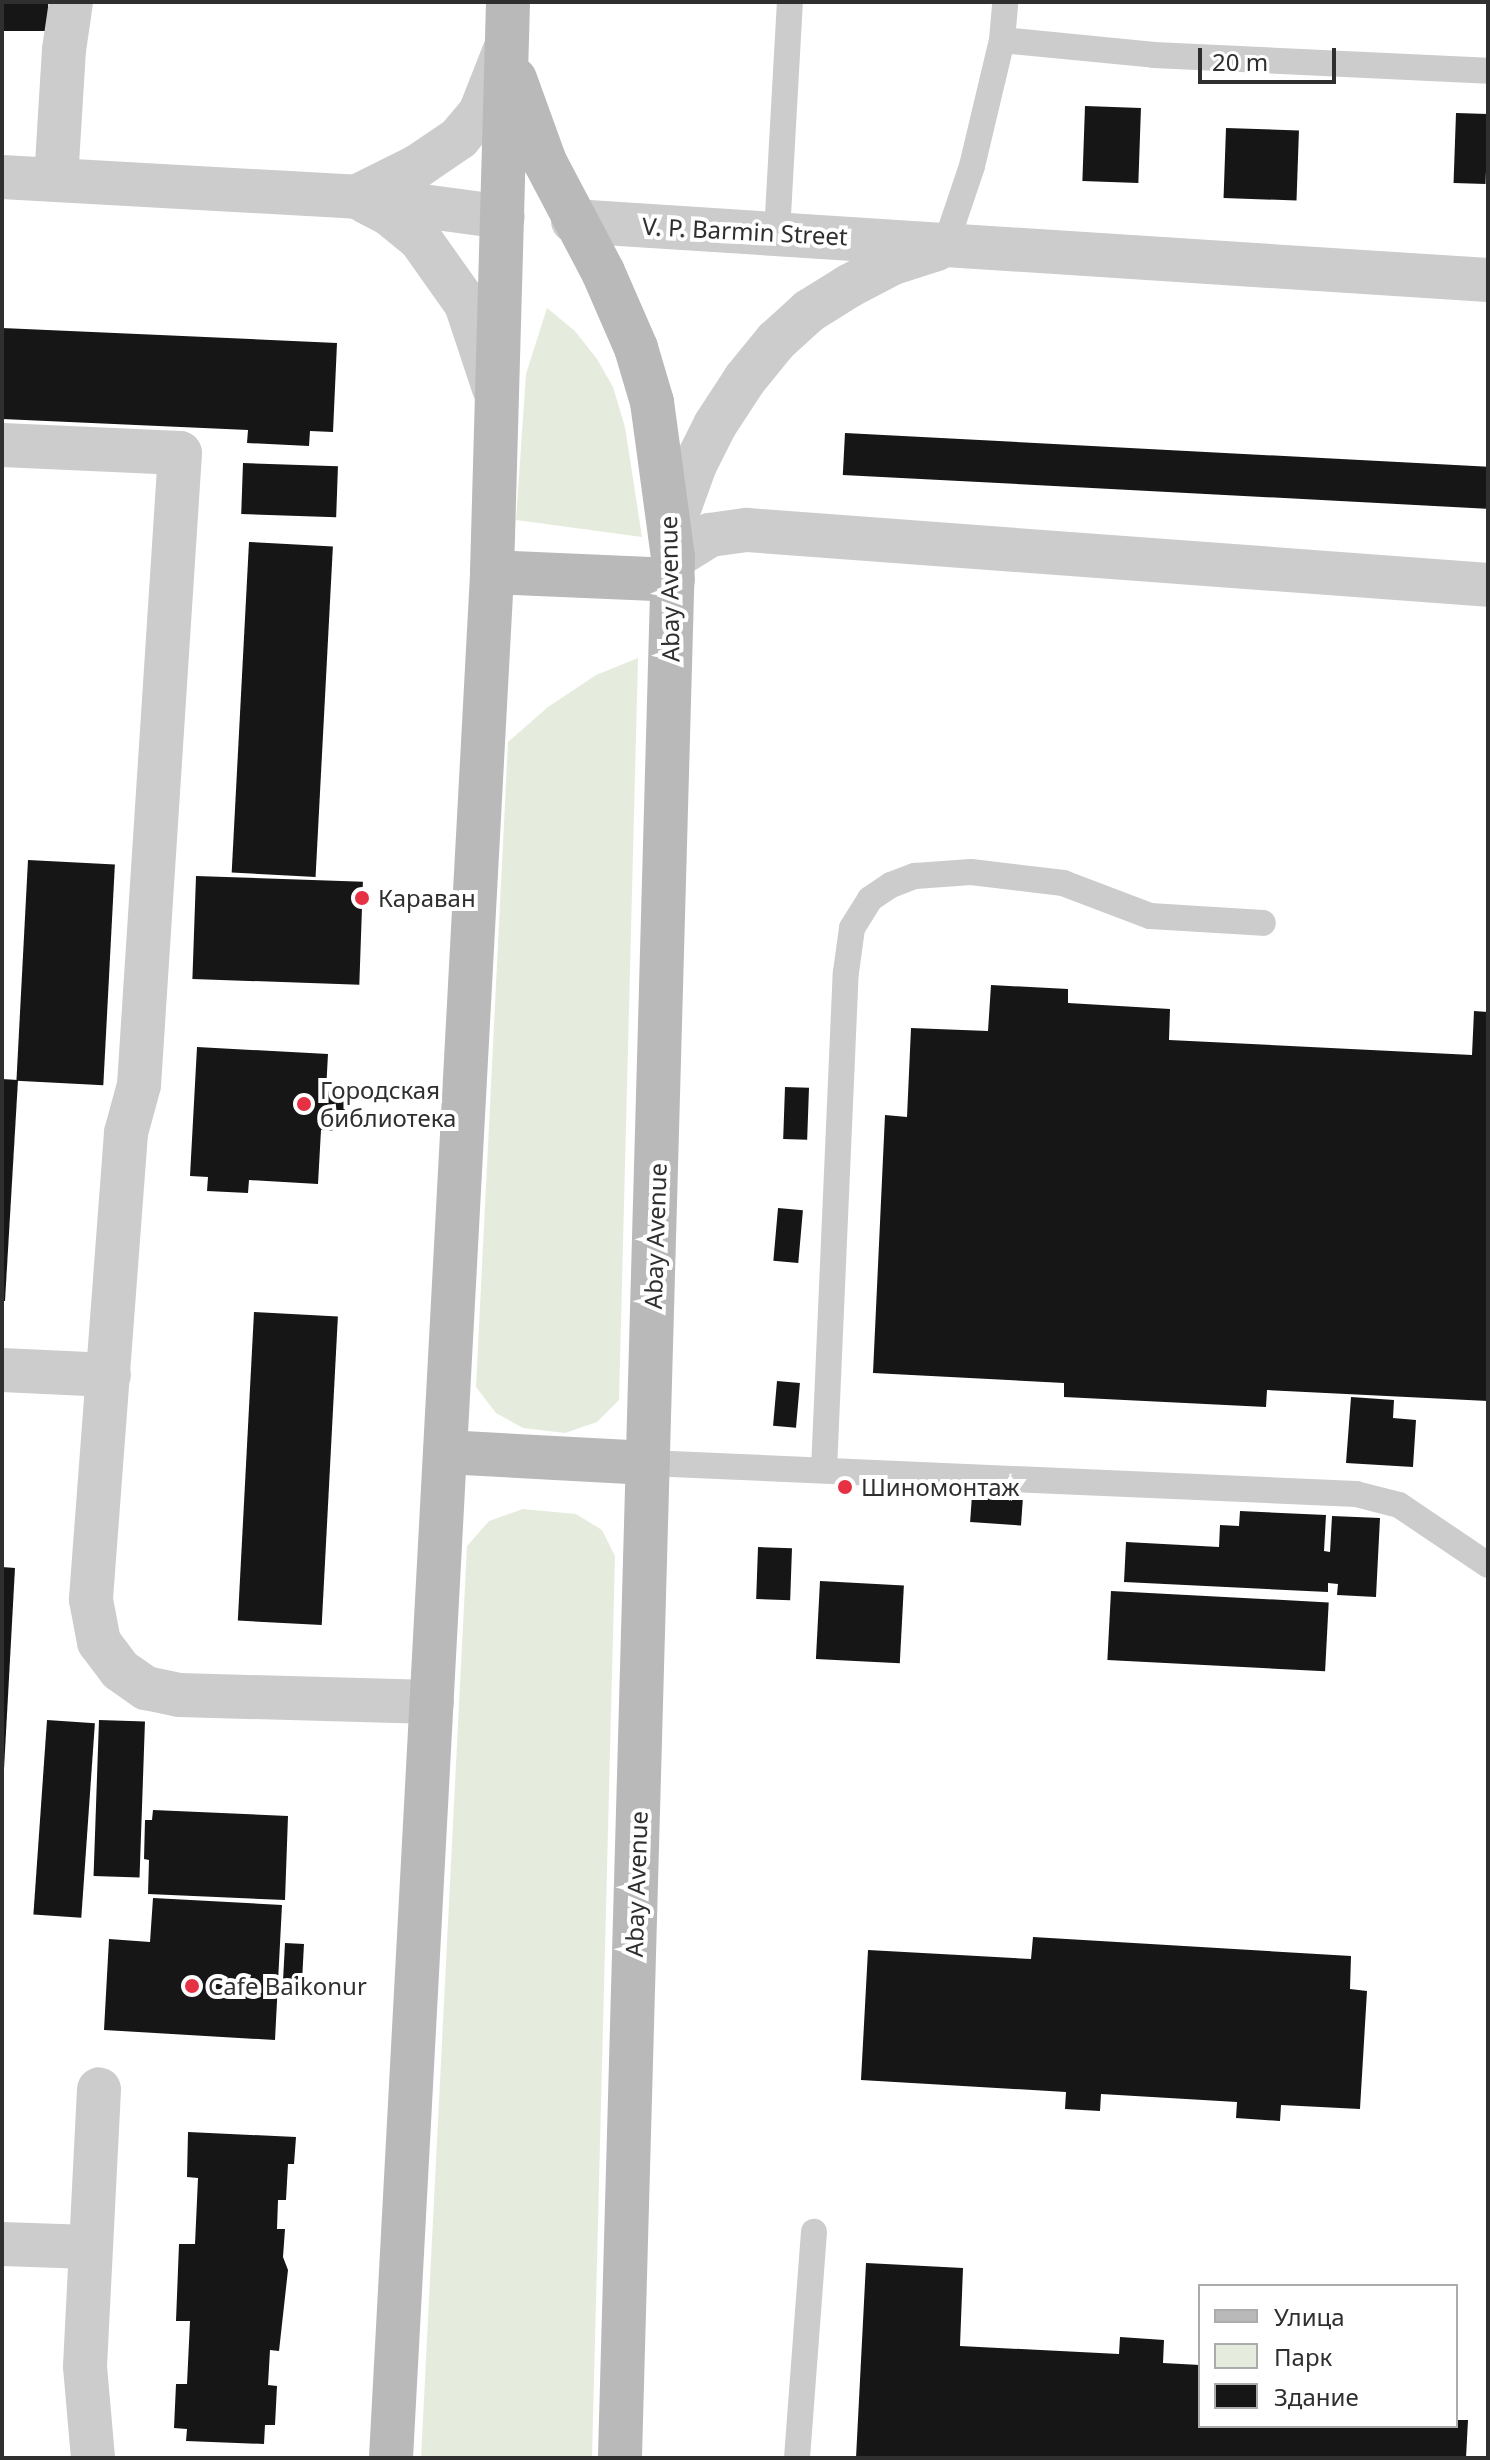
<!DOCTYPE html>
<html>
<head>
<meta charset="utf-8">
<style>
	body { margin:0 }
	#map { position:relative; width:1490px; height:2460px; overflow:hidden; background:#fff; font-family:"Noto Sans",sans-serif }
	div>[style] { position:absolute }
	.green>* { inset:0; background:#e6ecdd }
	.building>* { inset:0; background:#161616; transform-origin:0 0 }
	.service>* { height:26px; margin:-13px; padding:0 13px; transform-origin:13px; border-radius:13px; background:#ccc }
	.minor>* { height:44px; margin:-22px; padding:0 22px; transform-origin:22px; border-radius:22px; background:#ccc }
	.tertiary>* { height:44px; margin:-22px; padding:0 22px; transform-origin:22px; border-radius:22px; background:#ccc }
	.secondary>* { height:44px; margin:-22px; padding:0 22px; transform-origin:22px; border-radius:22px; background:#b9b9b9 }
	.dots>* { width:22px; height:22px; translate:-50% -50%; box-sizing:border-box; border:4px solid #fff; border-radius:50% }
	span { translate:-50% -50%; white-space:nowrap; text-align:center; line-height:1.15; -webkit-text-stroke:8px #fff; paint-order:stroke }
	.street-label { font-size:24px; color:#2f2f2f }
	.poi-label { font-size:24px; color:#2f2f2f }
	.left { translate:0 -50%; text-align:left }
	.frame { position:absolute; inset:0; border:4px solid #2f2f2f; pointer-events:none }
	.legend { position:absolute; left:1198px; top:2284px; width:260px; height:144px; box-sizing:border-box; background:#fff; border:2px solid #acacac; margin:0; padding:10px 14px; list-style:none; font-size:24px; color:#2f2f2f }
	.legend li { display:flex; align-items:center; gap:16px; height:40px }
	.legend b { width:40px; border:2px solid #acacac }
	.scale { position:absolute; left:1198px; top:48px; width:138px; height:36px; box-sizing:border-box; border:4px solid #2f2f2f; border-top:0; padding-left:10px; font-size:24px; line-height:28px; white-space:nowrap; color:#2f2f2f; -webkit-text-stroke:6px #fff; paint-order:stroke }
</style>
</head>
<body>
<div id="map">
	<div class="green">
		<div style="clip-path:polygon(547px 308px,575px 331px,597px 359px,613px 387px,625px 427px,642px 537px,516px 520px,526px 374px)"></div>
		<div style="clip-path:polygon(638px 658px,619px 1400px,597px 1422px,565px 1433px,523px 1428px,496px 1413px,476px 1387px,508px 742px,548px 707px,596px 675px)"></div>
		<div style="clip-path:polygon(523px 1509px,576px 1514px,602px 1530px,615px 1556px,592px 2458px,421px 2458px,467px 1546px,489px 1521px)"></div>
	</div>
	<div class="building">
		<div style="left:2px;top:2px;width:46px;height:29px"></div>
		<div style="left:1085px;top:106px;width:56px;height:75px;rotate:2deg"></div>
		<div style="left:1456px;top:113px;width:32px;height:70px;rotate:2deg"></div>
		<div style="left:1226px;top:128px;width:73px;height:70px;rotate:2deg"></div>
		<div style="clip-path:polygon(2px 328px,337px 343px,333px 432px,310px 431px,309px 446px,247px 443px,248px 430px,2px 419px)"></div>
		<div style="left:845px;top:433px;width:644px;height:42px;rotate:3deg"></div>
		<div style="left:243px;top:463px;width:95px;height:51px;rotate:2deg"></div>
		<div style="left:249px;top:542px;width:84px;height:331px;rotate:3deg"></div>
		<div style="left:28px;top:860px;width:87px;height:221px;rotate:3deg"></div>
		<div style="left:196px;top:876px;width:167px;height:103px;rotate:2deg"></div>
		<div style="clip-path:polygon(991px 985px,1068px 989px,1068px 1003px,1170px 1009px,1169px 1040px,1472px 1055px,1474px 1011px,1488px 1012px,1488px 1401px,1267px 1390px,1266px 1407px,1064px 1397px,1064px 1383px,873px 1373px,885px 1115px,907px 1117px,911px 1028px,988px 1031px)"></div>
		<div style="clip-path:polygon(197px 1047px,328px 1054px,326px 1091px,346px 1093px,343px 1131px,321px 1130px,318px 1184px,249px 1180px,248px 1193px,207px 1191px,208px 1177px,190px 1176px)"></div>
		<div style="clip-path:polygon(2px 1079px,18px 1080px,5px 1301px,2px 1301px)"></div>
		<div style="left:785px;top:1087px;width:24px;height:52px;rotate:2deg"></div>
		<div style="left:778px;top:1208px;width:25px;height:53px;rotate:5deg"></div>
		<div style="left:254px;top:1312px;width:84px;height:309px;rotate:3deg"></div>
		<div style="left:777px;top:1381px;width:23px;height:45px;rotate:5deg"></div>
		<div style="clip-path:polygon(1351px 1397px,1394px 1400px,1393px 1418px,1416px 1420px,1413px 1467px,1346px 1463px)"></div>
		<div style="left:972px;top:1495px;width:51px;height:27px;rotate:4deg"></div>
		<div style="clip-path:polygon(1240px 1511px,1326px 1515px,1324px 1551px,1330px 1552px,1332px 1516px,1380px 1518px,1376px 1597px,1337px 1595px,1338px 1584px,1328px 1583px,1328px 1592px,1124px 1582px,1126px 1542px,1219px 1547px,1220px 1525px,1239px 1526px)"></div>
		<div style="left:758px;top:1547px;width:34px;height:52px;rotate:2deg"></div>
		<div style="clip-path:polygon(2px 1567px,15px 1568px,4px 1769px,2px 1769px)"></div>
		<div style="left:820px;top:1581px;width:84px;height:78px;rotate:3deg"></div>
		<div style="left:1111px;top:1591px;width:218px;height:69px;rotate:3deg"></div>
		<div style="left:47px;top:1720px;width:48px;height:195px;rotate:4deg"></div>
		<div style="left:99px;top:1720px;width:46px;height:156px;rotate:2deg"></div>
		<div style="clip-path:polygon(153px 1810px,288px 1816px,285px 1900px,148px 1894px,149px 1860px,144px 1859px,145px 1820px,152px 1820px)"></div>
		<div style="clip-path:polygon(153px 1898px,282px 1905px,275px 2040px,104px 2030px,109px 1939px,150px 1942px)"></div>
		<div style="clip-path:polygon(1033px 1937px,1351px 1956px,1350px 1989px,1367px 1991px,1360px 2109px,1281px 2105px,1280px 2121px,1236px 2118px,1237px 2102px,1101px 2094px,1100px 2111px,1065px 2109px,1066px 2092px,861px 2080px,868px 1950px,1031px 1959px)"></div>
		<div style="left:285px;top:1943px;width:19px;height:47px;rotate:3deg"></div>
		<div style="clip-path:polygon(188px 2132px,296px 2137px,294px 2164px,288px 2164px,286px 2200px,278px 2200px,277px 2229px,285px 2229px,283px 2257px,288px 2270px,279px 2351px,270px 2350px,268px 2385px,277px 2386px,275px 2425px,265px 2425px,264px 2444px,186px 2441px,187px 2429px,174px 2428px,176px 2384px,187px 2384px,190px 2321px,176px 2321px,179px 2244px,195px 2244px,198px 2178px,187px 2177px)"></div>
		<div style="clip-path:polygon(866px 2263px,963px 2268px,960px 2346px,1119px 2354px,1120px 2337px,1164px 2340px,1163px 2363px,1200px 2365px,1200px 2426px,1456px 2426px,1456px 2420px,1468px 2420px,1466px 2458px,856px 2458px)"></div>
	</div>
	<div class="service">
		<div style="left:1002px;top:40px;width:38px;rotate:-85deg"></div>
		<div style="left:777px;top:233px;width:231px;rotate:-86.8deg"></div>
		<div style="left:946px;top:243px;width:81px;rotate:-71.3deg"></div>
		<div style="left:972px;top:166px;width:130px;rotate:-76.6deg"></div>
		<div style="left:1002px;top:40px;width:153px;rotate:5.6deg"></div>
		<div style="left:1154px;top:55px;width:334px;rotate:2.7deg"></div>
		<div style="left:648px;top:1463px;width:709px;rotate:2.51deg"></div>
		<div style="left:1356px;top:1494px;width:44px;rotate:14.3deg"></div>
		<div style="left:1399px;top:1505px;width:107px;rotate:34deg"></div>
		<div style="left:824px;top:1470px;width:498px;rotate:-87.5deg"></div>
		<div style="left:846px;top:972px;width:44px;rotate:-82.2deg"></div>
		<div style="left:852px;top:928px;width:34px;rotate:-58deg"></div>
		<div style="left:870px;top:899px;width:25px;rotate:-34deg"></div>
		<div style="left:891px;top:885px;width:26px;rotate:-21deg"></div>
		<div style="left:915px;top:876px;width:56px;rotate:-4.1deg"></div>
		<div style="left:971px;top:872px;width:93px;rotate:6.8deg"></div>
		<div style="left:1063px;top:883px;width:93px;rotate:20.8deg"></div>
		<div style="left:1150px;top:916px;width:113px;rotate:3.5deg"></div>
		<div style="left:797px;top:2458px;width:227px;rotate:-85.7deg"></div>
	</div>
	<div class="minor">
		<div style="left:56px;top:180px;width:130px;rotate:-86.5deg"></div>
		<div style="left:64px;top:50px;width:49px;rotate:-81.7deg"></div>
		<div style="left:2px;top:445px;width:178px;rotate:2.6deg"></div>
		<div style="left:180px;top:453px;width:633px;rotate:93.71deg"></div>
		<div style="left:139px;top:1085px;width:50px;rotate:105.2deg"></div>
		<div style="left:126px;top:1133px;width:468px;rotate:94.3deg"></div>
		<div style="left:91px;top:1600px;width:43px;rotate:79.2deg"></div>
		<div style="left:99px;top:1642px;width:35px;rotate:53deg"></div>
		<div style="left:120px;top:1670px;width:32px;rotate:35deg"></div>
		<div style="left:146px;top:1688px;width:34px;rotate:12deg"></div>
		<div style="left:179px;top:1695px;width:253px;rotate:1.6deg"></div>
		<div style="left:673px;top:558px;width:44px;rotate:-31.9deg"></div>
		<div style="left:710px;top:535px;width:37px;rotate:-8deg"></div>
		<div style="left:747px;top:530px;width:743px;rotate:4.24deg"></div>
		<div style="left:2px;top:1370px;width:107px;rotate:2.7deg"></div>
		<div style="left:2px;top:2244px;width:87px;rotate:2deg"></div>
		<div style="left:93px;top:2458px;width:92px;rotate:-95deg"></div>
		<div style="left:85px;top:2366px;width:277px;rotate:-87.1deg"></div>
	</div>
	<div class="tertiary">
		<div style="left:2px;top:177px;width:355px;rotate:3.2deg"></div>
		<div style="left:356px;top:197px;width:148px;rotate:7.7deg"></div>
		<div style="left:356px;top:197px;width:69px;rotate:-26.6deg"></div>
		<div style="left:418px;top:166px;width:50px;rotate:-34.3deg"></div>
		<div style="left:459px;top:138px;width:33px;rotate:-50deg"></div>
		<div style="left:480px;top:113px;width:66px;rotate:-68.5deg"></div>
		<div style="left:366px;top:202px;width:25px;rotate:27deg"></div>
		<div style="left:388px;top:213px;width:41px;rotate:39.1deg"></div>
		<div style="left:420px;top:239px;width:80px;rotate:54.7deg"></div>
		<div style="left:466px;top:304px;width:89px;rotate:71.6deg"></div>
		<div style="left:573px;top:221px;width:917px;rotate:3.69deg"></div>
		<div style="left:670px;top:534px;width:73px;rotate:-70.1deg"></div>
		<div style="left:695px;top:465px;width:45px;rotate:-63.4deg"></div>
		<div style="left:715px;top:425px;width:55px;rotate:-56.9deg"></div>
		<div style="left:745px;top:379px;width:49px;rotate:-50.8deg"></div>
		<div style="left:776px;top:341px;width:45px;rotate:-42.3deg"></div>
		<div style="left:809px;top:311px;width:47px;rotate:-32deg"></div>
		<div style="left:849px;top:286px;width:50px;rotate:-27.6deg"></div>
		<div style="left:893px;top:263px;width:46px;rotate:-17.7deg"></div>
	</div>
	<div class="secondary">
		<div style="left:515px;top:79px;width:88px;rotate:70.1deg"></div>
		<div style="left:545px;top:162px;width:124px;rotate:62.2deg"></div>
		<div style="left:603px;top:272px;width:83px;rotate:66.5deg"></div>
		<div style="left:636px;top:348px;width:56px;rotate:73.5deg"></div>
		<div style="left:652px;top:402px;width:157px;rotate:82.3deg"></div>
		<div style="left:673px;top:558px;width:1901px;rotate:91.6deg"></div>
		<div style="left:492px;top:572px;width:181px;rotate:2.5deg"></div>
		<div style="left:445px;top:1452px;width:203px;rotate:3.1deg"></div>
		<div style="left:391px;top:2458px;width:1889px;rotate:-86.93deg"></div>
		<div style="left:492px;top:572px;width:570px;rotate:-88.39deg"></div>
	</div>
	<div class="dots">
		<div style="left:362px;top:898px;background:#e63145"></div>
		<div style="left:304px;top:1104px;background:#e63145"></div>
		<div style="left:845px;top:1487px;background:#e63145"></div>
		<div style="left:192px;top:1986px;background:#e63145"></div>
	</div>
	<div class="street-label">
		<span style="left:745px;top:231px;rotate:3deg">V. P. Barmin Street</span>
		<span style="left:669px;top:589px;rotate:-91deg">Abay Avenue</span>
		<span style="left:655px;top:1236px;rotate:-88deg">Abay Avenue</span>
		<span style="left:636px;top:1884px;rotate:-88deg">Abay Avenue</span>
	</div>
	<div class="poi-label">
		<span class="left" style="left:378px;top:898px">Караван</span>
		<span class="left" style="left:320px;top:1104px">Городская<br>библиотека</span>
		<span class="left" style="left:861px;top:1487px">Шиномонтаж</span>
		<span class="left" style="left:208px;top:1986px">Cafe Baikonur</span>
	</div>
	<div class="frame"></div>
	<ul class="legend">
	<li><b style="height:10px;background:#b9b9b9"></b>Улица</li>
	<li><b style="height:22px;background:#e6ecdd"></b>Парк</li>
	<li><b style="height:22px;background:#161616"></b>Здание</li>
	</ul>
	<div class="scale">20 m</div>
</div>
</body>
</html>
